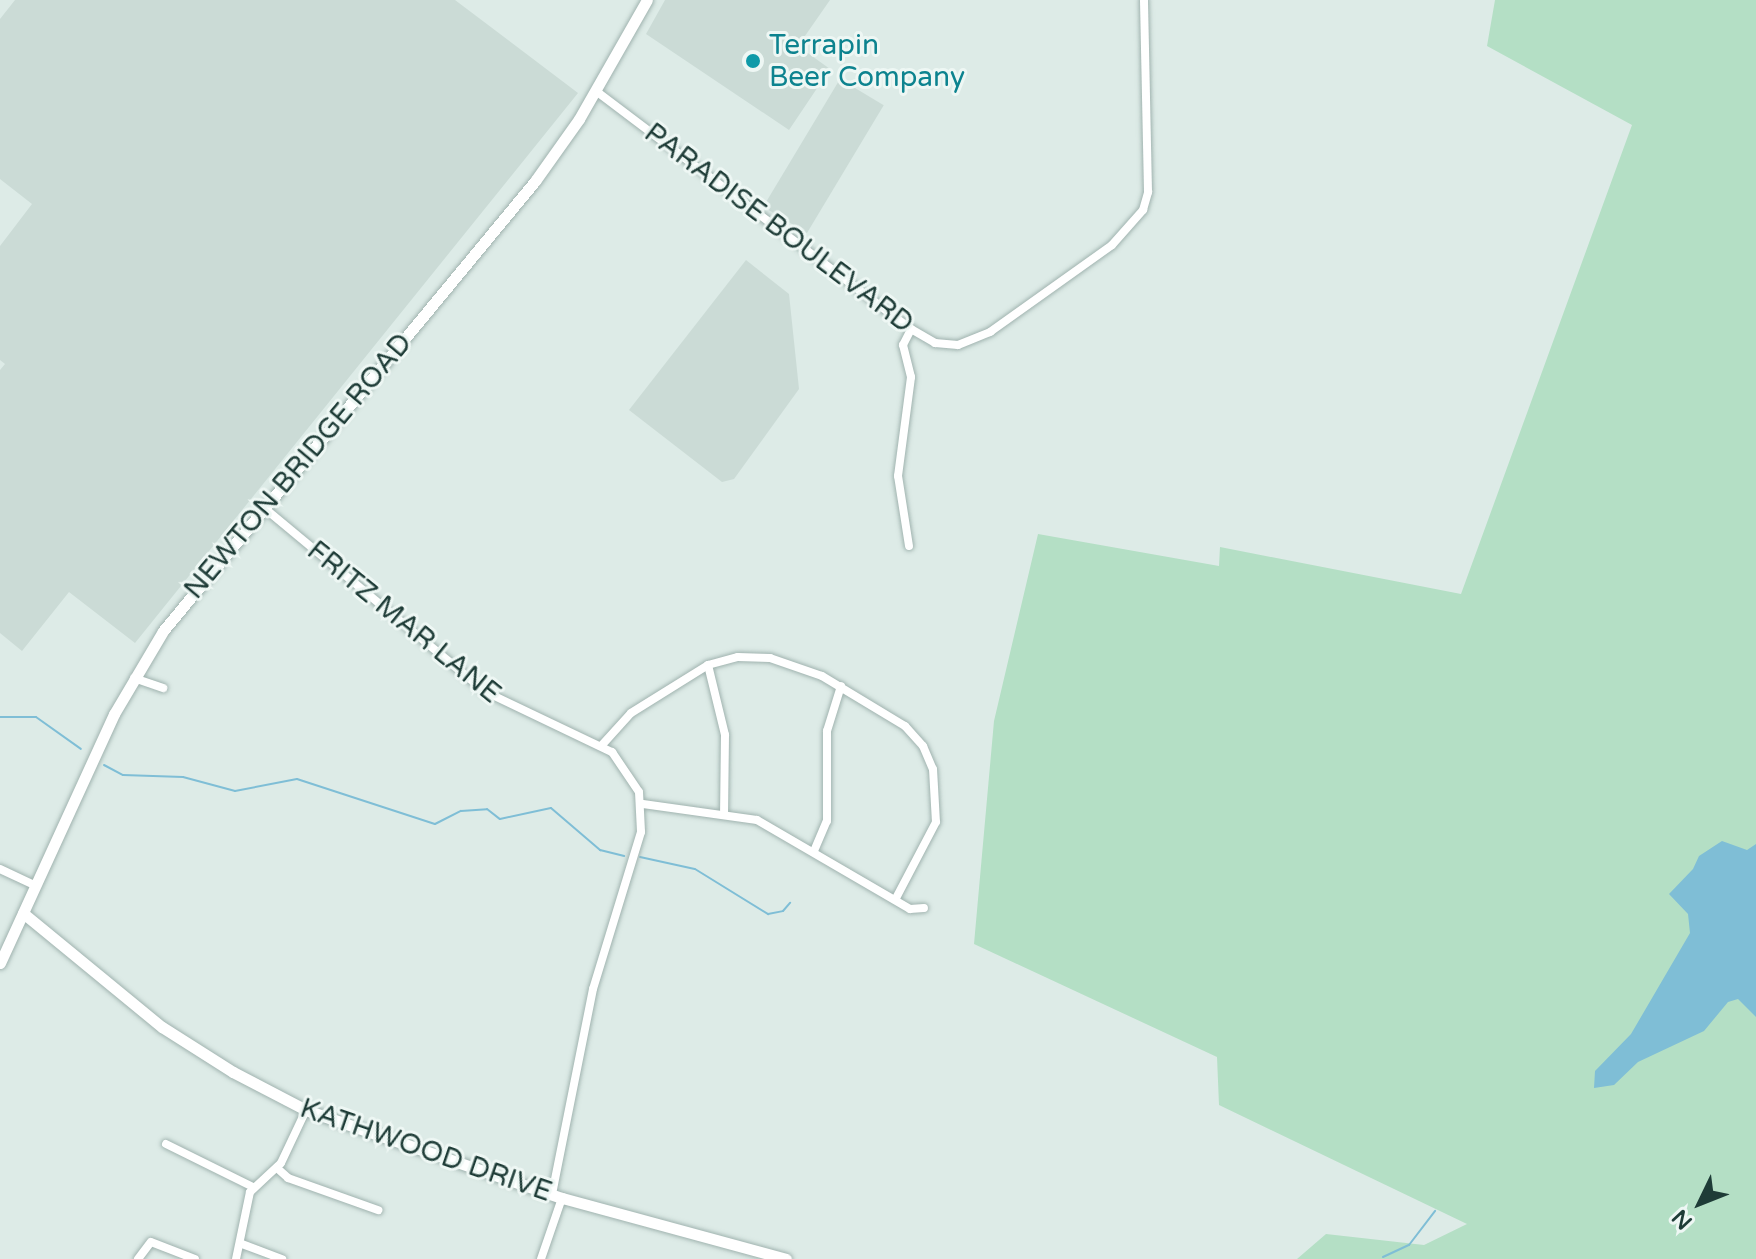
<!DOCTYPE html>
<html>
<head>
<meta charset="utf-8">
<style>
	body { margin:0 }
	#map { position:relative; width:1756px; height:1259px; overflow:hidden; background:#ddebe7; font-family:"Varela Round",sans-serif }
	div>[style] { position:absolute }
	.built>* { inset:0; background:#cbdbd6; transform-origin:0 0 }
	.green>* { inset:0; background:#b4dfc5 }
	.water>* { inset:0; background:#7fbed6 }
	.stream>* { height:2px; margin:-1px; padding:0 1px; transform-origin:1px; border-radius:1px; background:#7fbed6 }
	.roads { filter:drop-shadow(0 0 2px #a0b3af) drop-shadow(0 0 2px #a0b3af) }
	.street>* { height:8px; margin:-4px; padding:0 4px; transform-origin:4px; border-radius:4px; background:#fff }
	.secondary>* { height:11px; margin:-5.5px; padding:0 5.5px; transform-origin:5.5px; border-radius:5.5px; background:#fff }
	.dots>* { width:22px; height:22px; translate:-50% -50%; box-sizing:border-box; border:4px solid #eef7f4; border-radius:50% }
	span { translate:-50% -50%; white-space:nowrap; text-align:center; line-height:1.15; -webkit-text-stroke:6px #eef7f4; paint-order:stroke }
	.culture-label { font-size:28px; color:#0d838f }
	.left { translate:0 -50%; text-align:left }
	.street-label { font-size:28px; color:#1e3c37 }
	.north { position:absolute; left:1660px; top:1163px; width:80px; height:80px; -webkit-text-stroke:6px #eef7f4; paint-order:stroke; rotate:227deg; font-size:22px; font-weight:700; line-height:32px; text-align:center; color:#1e3c37 }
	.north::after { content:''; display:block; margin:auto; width:28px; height:36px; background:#1e3c37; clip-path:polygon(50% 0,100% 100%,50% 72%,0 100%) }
</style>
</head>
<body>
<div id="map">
	<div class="built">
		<div style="clip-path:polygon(15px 0,455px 0,578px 93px,135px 643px,69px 592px,22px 651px,0 633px,0 370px,5px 364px,0 360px,0 246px,32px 204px,0 179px,0 19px)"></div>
		<div style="clip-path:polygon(665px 0,830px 0,798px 46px,830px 69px,789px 130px,646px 34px)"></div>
		<div style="left:840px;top:79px;width:51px;height:149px;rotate:31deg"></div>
		<div style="clip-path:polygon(746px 260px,789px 294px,799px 389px,734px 479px,722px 482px,629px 410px)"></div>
	</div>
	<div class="green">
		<div style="clip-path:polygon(1495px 0,1756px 0,1756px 1259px,1297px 1259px,1326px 1234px,1424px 1245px,1467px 1224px,1219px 1105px,1217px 1057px,974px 944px,994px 721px,1038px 534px,1219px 566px,1220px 547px,1461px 594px,1632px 125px,1487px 46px)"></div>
	</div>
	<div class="water">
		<div style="clip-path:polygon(1722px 841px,1747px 850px,1756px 844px,1756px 1017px,1738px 999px,1728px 1002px,1704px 1031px,1638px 1062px,1614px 1085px,1594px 1088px,1595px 1071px,1631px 1034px,1690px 933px,1688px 914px,1669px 894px,1693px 869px,1699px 856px)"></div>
	</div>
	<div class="stream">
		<div style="left:0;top:717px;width:36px"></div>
		<div style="left:36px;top:717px;width:55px;rotate:35.4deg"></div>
		<div style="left:104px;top:765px;width:21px;rotate:28deg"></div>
		<div style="left:123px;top:775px;width:60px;rotate:1.9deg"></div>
		<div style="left:183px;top:777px;width:54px;rotate:15.1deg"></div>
		<div style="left:235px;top:791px;width:63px;rotate:-11deg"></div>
		<div style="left:297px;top:779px;width:145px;rotate:18.1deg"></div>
		<div style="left:435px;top:824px;width:29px;rotate:-27deg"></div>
		<div style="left:461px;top:811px;width:26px;rotate:-4deg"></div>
		<div style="left:487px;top:809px;width:16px;rotate:38deg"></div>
		<div style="left:500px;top:819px;width:52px;rotate:-12.2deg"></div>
		<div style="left:551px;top:808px;width:65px;rotate:40.6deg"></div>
		<div style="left:600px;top:850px;width:25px;rotate:14deg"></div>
		<div style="left:640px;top:857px;width:56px;rotate:12.3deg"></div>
		<div style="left:695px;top:869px;width:86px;rotate:31.7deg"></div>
		<div style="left:768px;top:914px;width:15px;rotate:-11deg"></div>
		<div style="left:783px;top:911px;width:11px;rotate:-49deg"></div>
		<div style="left:1383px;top:1257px;width:29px;rotate:-25deg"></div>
		<div style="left:1409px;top:1245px;width:43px;rotate:-52.6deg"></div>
	</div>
	<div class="roads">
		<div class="street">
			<div style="left:596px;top:91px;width:395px;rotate:37.1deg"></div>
			<div style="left:911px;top:329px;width:28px;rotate:30deg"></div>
			<div style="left:935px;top:343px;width:23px;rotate:5deg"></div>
			<div style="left:958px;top:345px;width:35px;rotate:-22deg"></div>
			<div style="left:990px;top:332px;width:150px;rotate:-35.5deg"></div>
			<div style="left:1112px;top:245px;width:47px;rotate:-48.5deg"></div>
			<div style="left:1143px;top:210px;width:19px;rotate:-74deg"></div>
			<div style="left:1148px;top:192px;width:192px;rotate:-91.2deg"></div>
			<div style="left:263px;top:507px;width:290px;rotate:39.7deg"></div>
			<div style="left:486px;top:692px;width:140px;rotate:25.5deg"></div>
			<div style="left:612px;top:752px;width:48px;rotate:56deg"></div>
			<div style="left:639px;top:792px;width:40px;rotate:87.1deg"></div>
			<div style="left:641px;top:832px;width:164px;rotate:107deg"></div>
			<div style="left:593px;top:989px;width:209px;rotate:101.3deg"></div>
			<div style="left:909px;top:546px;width:71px;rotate:-98.9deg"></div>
			<div style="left:898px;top:476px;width:100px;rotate:-82.5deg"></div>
			<div style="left:911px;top:377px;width:33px;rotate:-104deg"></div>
			<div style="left:903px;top:345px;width:18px;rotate:-63deg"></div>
			<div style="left:708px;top:665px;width:72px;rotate:76.3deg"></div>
			<div style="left:725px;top:735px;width:78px;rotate:90.7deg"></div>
			<div style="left:134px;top:678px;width:31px;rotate:19deg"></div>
			<div style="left:602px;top:745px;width:43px;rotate:-47.8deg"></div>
			<div style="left:631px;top:713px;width:91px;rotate:-31.9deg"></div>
			<div style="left:708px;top:665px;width:31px;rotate:-15deg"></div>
			<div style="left:738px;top:657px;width:32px;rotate:2deg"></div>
			<div style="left:770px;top:658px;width:55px;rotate:19.1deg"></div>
			<div style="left:822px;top:676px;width:97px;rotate:31.1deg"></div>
			<div style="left:905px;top:726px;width:27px;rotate:48deg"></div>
			<div style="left:923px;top:746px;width:25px;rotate:67deg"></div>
			<div style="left:933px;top:769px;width:53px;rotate:86.8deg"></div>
			<div style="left:936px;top:822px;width:88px;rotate:117.7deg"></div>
			<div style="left:643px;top:804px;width:115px;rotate:8deg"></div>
			<div style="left:757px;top:820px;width:177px;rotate:30.2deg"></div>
			<div style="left:910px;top:909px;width:14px;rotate:-4deg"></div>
			<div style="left:814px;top:851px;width:33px;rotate:-67deg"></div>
			<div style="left:827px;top:821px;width:90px;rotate:-90deg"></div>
			<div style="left:827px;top:731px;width:47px;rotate:-72.7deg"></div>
			<div style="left:0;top:869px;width:38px;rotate:25deg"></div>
			<div style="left:166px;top:1144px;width:97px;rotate:26.3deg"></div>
			<div style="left:277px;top:1168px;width:15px;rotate:42deg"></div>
			<div style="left:288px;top:1178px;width:96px;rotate:19.6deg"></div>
			<div style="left:242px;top:1244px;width:43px;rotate:20.6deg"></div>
			<div style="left:138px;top:1259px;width:21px;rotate:-53deg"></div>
			<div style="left:151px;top:1242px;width:47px;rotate:21.1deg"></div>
			<div style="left:236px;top:1259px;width:68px;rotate:-78.2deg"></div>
			<div style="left:250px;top:1192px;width:42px;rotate:-43.1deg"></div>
			<div style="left:281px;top:1163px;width:59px;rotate:-64.7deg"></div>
			<div style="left:541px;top:1259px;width:65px;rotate:-71deg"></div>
		</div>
		<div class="secondary">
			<div style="left:23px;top:913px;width:180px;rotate:39.4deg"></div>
			<div style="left:162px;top:1027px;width:84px;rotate:32.4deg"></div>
			<div style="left:233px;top:1072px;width:82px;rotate:27.5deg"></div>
			<div style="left:306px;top:1110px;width:271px;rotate:19deg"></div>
			<div style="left:562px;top:1198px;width:232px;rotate:15.2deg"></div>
			<div style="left:0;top:963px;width:274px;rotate:-65.4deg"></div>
			<div style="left:114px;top:714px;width:96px;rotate:-59.4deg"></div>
			<div style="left:163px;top:631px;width:584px;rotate:-50.42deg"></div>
			<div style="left:535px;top:181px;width:76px;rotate:-54.6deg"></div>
			<div style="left:579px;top:119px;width:137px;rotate:-60.3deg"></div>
		</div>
	</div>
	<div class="dots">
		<div style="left:753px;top:61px;background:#0f9aa8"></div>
	</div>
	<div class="culture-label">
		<span class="left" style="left:769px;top:61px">Terrapin<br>Beer Company</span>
	</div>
	<div class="street-label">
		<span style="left:779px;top:228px;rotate:37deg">PARADISE BOULEVARD</span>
		<span style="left:298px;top:466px;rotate:-50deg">NEWTON BRIDGE ROAD</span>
		<span style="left:404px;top:622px;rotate:39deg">FRITZ MAR LANE</span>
		<span style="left:426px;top:1150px;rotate:19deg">KATHWOOD DRIVE</span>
	</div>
	<div class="north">N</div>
</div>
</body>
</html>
